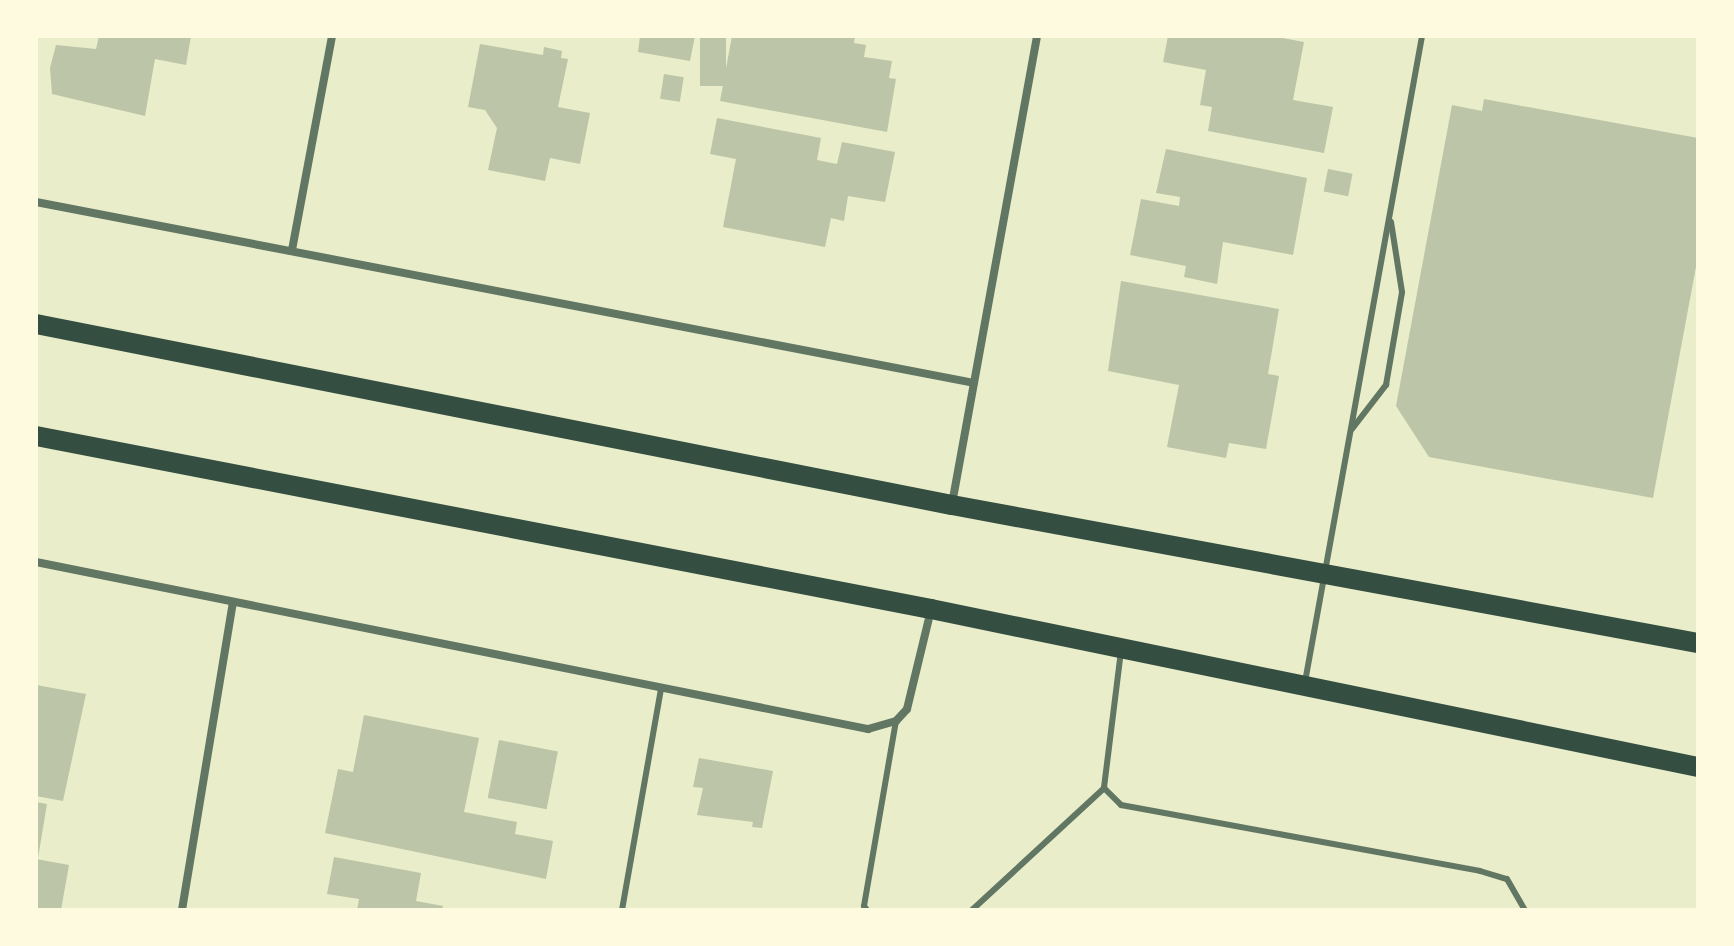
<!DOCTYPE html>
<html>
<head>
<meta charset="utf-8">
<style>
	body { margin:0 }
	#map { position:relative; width:1734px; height:946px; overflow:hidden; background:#e9edc9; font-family:"IBM Plex Sans",sans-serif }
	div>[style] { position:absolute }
	.building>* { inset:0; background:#bcc5a7; transform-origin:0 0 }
	.service>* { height:6px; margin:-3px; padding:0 3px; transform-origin:3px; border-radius:3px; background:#617663 }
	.minor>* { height:8px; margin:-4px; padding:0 4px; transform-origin:4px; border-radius:4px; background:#617663 }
	.primary>* { height:20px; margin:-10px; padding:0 10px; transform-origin:10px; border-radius:10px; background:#344e41 }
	span { translate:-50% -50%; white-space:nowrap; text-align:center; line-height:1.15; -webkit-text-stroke:8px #fefae0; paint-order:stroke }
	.frame { position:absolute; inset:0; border:38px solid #fefae0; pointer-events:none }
</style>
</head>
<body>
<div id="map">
	<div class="building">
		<div style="clip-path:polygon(99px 36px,191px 36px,186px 65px,155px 59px,145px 116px,52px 94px,50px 68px,56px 45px,96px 49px)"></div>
		<div style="clip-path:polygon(640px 36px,695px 36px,690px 61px,638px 52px)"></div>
		<div style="left:700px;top:36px;width:26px;height:50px"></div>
		<div style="clip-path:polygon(732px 36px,855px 36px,854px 43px,866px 45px,864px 57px,892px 61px,889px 78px,896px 79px,887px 132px,720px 101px)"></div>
		<div style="clip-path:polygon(1168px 36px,1272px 36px,1304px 42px,1293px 100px,1333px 107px,1324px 153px,1208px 131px,1212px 107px,1200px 105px,1206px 70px,1163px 62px)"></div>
		<div style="clip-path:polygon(480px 44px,543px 55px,544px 47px,562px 51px,561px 58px,568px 59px,558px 107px,590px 113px,580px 164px,550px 158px,545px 181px,488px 170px,497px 128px,485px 110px,468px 107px)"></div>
		<div style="left:664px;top:74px;width:20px;height:25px;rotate:9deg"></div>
		<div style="clip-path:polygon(1484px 99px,1698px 138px,1698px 256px,1653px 498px,1429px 457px,1396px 406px,1452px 105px,1482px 111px)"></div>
		<div style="clip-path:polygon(717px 118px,821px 138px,817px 160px,837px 164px,842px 142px,895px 152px,885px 202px,848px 196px,844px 221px,831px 218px,825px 247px,723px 227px,736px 159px,710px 154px)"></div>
		<div style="clip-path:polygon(1166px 149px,1307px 178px,1293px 255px,1223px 242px,1217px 284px,1184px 277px,1186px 266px,1130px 255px,1141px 199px,1179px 206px,1180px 197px,1156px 193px)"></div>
		<div style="left:1328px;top:169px;width:25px;height:23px;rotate:11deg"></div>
		<div style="clip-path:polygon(1121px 281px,1279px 309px,1268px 374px,1279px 376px,1266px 449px,1229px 443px,1226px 458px,1167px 447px,1179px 385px,1108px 371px)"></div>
		<div style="clip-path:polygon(36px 685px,86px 694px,63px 801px,36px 796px)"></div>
		<div style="clip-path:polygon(364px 715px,479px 738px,464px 812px,517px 822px,515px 834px,553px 841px,546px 879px,325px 833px,338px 769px,353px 772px)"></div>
		<div style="left:499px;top:740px;width:60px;height:59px;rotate:11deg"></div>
		<div style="clip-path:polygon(699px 758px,773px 771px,762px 828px,752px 827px,753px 822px,697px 815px,703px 788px,693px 787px)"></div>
		<div style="clip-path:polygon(36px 802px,47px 804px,38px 858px,36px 858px)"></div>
		<div style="clip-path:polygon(334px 857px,421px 873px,416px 901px,443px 906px,442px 910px,357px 910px,359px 899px,327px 894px)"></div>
		<div style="clip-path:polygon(36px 859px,69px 865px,61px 910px,36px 910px)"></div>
	</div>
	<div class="service">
		<div style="left:1352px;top:429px;width:56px;rotate:-52.3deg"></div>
		<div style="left:1386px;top:385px;width:94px;rotate:-80.2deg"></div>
		<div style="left:1402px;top:292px;width:71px;rotate:-98.9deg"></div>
		<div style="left:1121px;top:651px;width:138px;rotate:97.1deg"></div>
		<div style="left:1104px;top:788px;width:24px;rotate:45deg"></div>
		<div style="left:1121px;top:805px;width:365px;rotate:10.4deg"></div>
		<div style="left:1480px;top:871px;width:28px;rotate:17deg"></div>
		<div style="left:1507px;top:879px;width:36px;rotate:60deg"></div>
		<div style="left:1305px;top:682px;width:657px;rotate:-79.73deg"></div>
		<div style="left:622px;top:910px;width:225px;rotate:-80deg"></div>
		<div style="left:867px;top:910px;width:5px;rotate:-127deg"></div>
		<div style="left:864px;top:906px;width:188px;rotate:-80.2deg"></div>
		<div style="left:972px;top:910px;width:180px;rotate:-42.7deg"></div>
	</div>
	<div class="minor">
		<div style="left:36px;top:202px;width:955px;rotate:10.92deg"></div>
		<div style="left:292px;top:250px;width:218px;rotate:-79.4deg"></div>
		<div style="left:952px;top:504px;width:476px;rotate:-79.7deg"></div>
		<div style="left:36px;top:562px;width:849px;rotate:11.35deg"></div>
		<div style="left:868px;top:729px;width:29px;rotate:-16deg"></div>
		<div style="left:896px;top:721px;width:16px;rotate:-47deg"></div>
		<div style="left:907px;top:709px;width:102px;rotate:-76.4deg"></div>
		<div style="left:182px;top:910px;width:312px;rotate:-80.6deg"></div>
	</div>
	<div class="primary">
		<div style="left:36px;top:324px;width:934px;rotate:11.18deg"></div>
		<div style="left:952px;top:505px;width:759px;rotate:10.48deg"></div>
		<div style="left:36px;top:436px;width:912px;rotate:10.94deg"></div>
		<div style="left:931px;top:609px;width:783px;rotate:11.64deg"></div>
	</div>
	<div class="frame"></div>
</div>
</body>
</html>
